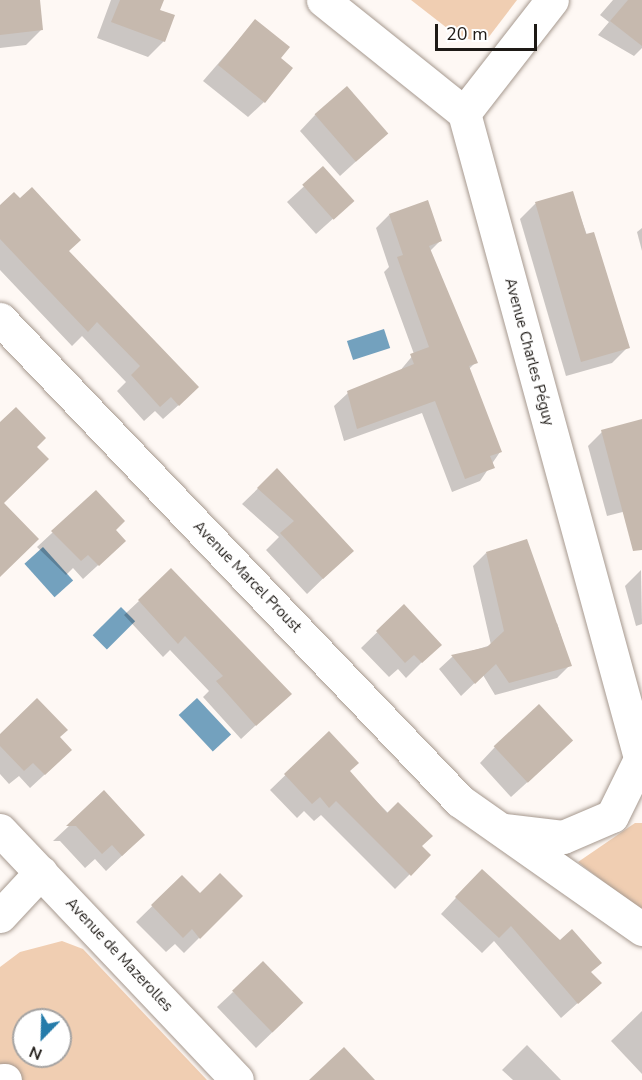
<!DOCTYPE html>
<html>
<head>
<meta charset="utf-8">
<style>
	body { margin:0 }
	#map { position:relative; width:642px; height:1080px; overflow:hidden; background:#fef8f4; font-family:"Nunito Sans",sans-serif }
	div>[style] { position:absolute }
	.green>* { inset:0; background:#f0ceb2 }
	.water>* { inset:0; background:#73a1be; transform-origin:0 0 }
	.shadow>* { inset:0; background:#0003 }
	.building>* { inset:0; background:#c6b9ae; transform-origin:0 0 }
	.roads { filter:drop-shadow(0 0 2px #a6998f) drop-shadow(0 0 2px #a6998f) }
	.minor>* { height:33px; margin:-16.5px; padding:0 16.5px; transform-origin:16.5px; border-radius:16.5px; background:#fff }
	span { translate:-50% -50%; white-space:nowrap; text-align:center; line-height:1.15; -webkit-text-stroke:4.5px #fff; paint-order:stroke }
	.street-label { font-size:15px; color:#1e1a16 }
	.north { position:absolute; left:12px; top:1008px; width:60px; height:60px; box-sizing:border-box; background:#fff; border:2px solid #a5a3a2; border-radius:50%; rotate:203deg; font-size:16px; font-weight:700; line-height:24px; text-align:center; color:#1e1a16 }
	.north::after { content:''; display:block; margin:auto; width:21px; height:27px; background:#247baa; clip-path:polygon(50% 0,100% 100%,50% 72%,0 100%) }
	.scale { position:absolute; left:435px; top:24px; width:102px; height:27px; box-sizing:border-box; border:3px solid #1e1a16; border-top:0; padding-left:8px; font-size:18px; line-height:21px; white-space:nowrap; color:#1e1a16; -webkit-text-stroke:4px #fff; paint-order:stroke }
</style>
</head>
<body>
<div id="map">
	<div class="green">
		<div style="clip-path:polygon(411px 0,517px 0,488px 38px,472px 40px,456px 35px)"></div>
		<div style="clip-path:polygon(635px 823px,642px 823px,642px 911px,578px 862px)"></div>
		<div style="clip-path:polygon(evenodd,62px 941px,83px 949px,207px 1080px,0 1080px,0 967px,20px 952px,62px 941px,24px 1020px,60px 1020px,60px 1056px,24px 1056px,24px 1020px)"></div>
	</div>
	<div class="water">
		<div style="left:384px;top:329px;width:20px;height:39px;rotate:72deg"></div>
		<div style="left:43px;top:547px;width:45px;height:25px;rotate:48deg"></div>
		<div style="left:121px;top:607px;width:20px;height:40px;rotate:45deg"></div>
		<div style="left:197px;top:698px;width:50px;height:25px;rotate:47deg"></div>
	</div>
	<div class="shadow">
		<div style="clip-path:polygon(0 0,24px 0,42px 29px,26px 45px,0 48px)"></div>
		<div style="clip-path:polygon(111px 0,162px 0,158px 11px,164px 41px,148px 57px,97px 38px)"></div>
		<div style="clip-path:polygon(613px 0,642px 0,642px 48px,634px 56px,598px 35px,609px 22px,600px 15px)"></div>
		<div style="clip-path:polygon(255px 21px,264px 102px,248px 117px,203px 81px)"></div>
		<div style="clip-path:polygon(315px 115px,386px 134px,340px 176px,300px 131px)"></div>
		<div style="clip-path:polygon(323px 169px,336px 216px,316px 234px,287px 202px)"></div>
		<div style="clip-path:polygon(572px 193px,627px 348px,612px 363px,566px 376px,520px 219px,535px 204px)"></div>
		<div style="clip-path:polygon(0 207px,67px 252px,182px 402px,163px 419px,155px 411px,144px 421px,117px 391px,126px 382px,82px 336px,72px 346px,0 270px)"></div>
		<div style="clip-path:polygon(389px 215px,440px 241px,430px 251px,476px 362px,468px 370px,500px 452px,480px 481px,452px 492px,422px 413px,344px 441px,334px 406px,348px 393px,399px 372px,414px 354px,384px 272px,389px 267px,376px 228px)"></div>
		<div style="clip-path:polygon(642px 228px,642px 251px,637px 232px)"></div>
		<div style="clip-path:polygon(642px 426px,642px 507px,607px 516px,588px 446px,602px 432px)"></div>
		<div style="clip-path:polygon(277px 470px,336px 566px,307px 594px,266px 550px,279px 537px,242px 504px)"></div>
		<div style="clip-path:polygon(96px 492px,114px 530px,109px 555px,83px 579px,73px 568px,66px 575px,37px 547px)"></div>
		<div style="clip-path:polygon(486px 553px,552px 624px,557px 623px,570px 665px,557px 678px,495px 695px,483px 675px,461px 696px,439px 669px,452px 657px,491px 645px,473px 566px)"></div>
		<div style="clip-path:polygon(641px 570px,642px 624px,636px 626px,625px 586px)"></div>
		<div style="clip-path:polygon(139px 601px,289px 694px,241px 739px,203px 697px,209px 691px,170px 650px,163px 657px,124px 615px)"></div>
		<div style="clip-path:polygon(404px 606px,424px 660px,406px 678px,398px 669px,389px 677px,361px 648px)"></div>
		<div style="clip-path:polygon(329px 733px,348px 772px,429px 855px,395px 889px,321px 815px,314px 821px,304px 811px,297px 818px,270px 790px)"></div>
		<div style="clip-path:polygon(0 736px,58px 738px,56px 764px,30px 788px,19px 776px,9px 784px,0 774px)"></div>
		<div style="clip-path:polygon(495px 747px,555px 757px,511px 797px,480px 763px)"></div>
		<div style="clip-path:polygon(104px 793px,127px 851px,106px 871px,95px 859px,85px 868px,60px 841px,53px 841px)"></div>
		<div style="clip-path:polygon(182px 877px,200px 895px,241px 896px,184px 953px,175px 944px,166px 952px,136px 922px)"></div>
		<div style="clip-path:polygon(467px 886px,590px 973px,600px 983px,561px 1018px,494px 941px,482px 953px,441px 914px)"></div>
		<div style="clip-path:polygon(233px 992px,286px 1019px,256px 1048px,217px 1007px)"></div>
		<div style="clip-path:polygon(642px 1011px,642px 1074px,611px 1041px)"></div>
		<div style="clip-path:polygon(527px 1045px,561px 1080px,513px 1080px,502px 1070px)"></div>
	</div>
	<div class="building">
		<div style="clip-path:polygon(0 0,40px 0,43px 30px,0 35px)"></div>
		<div style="clip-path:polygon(120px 0,164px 0,160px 10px,175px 15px,165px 42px,111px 22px)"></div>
		<div style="clip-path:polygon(628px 0,642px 0,642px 46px,610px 21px)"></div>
		<div style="clip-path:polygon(255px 19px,290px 47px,281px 58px,293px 68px,265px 103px,218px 65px)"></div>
		<div style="left:347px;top:86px;width:63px;height:43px;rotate:49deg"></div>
		<div style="left:323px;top:166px;width:47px;height:28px;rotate:48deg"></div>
		<div style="clip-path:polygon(32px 187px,81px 240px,69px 251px,199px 387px,179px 406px,171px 397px,160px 407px,131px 375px,140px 366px,97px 322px,88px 332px,0 239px,0 205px,14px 192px,20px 198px)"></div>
		<div style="clip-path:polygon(573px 191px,586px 234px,594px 232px,630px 348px,581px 362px,535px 202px)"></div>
		<div style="clip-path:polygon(428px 200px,442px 241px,429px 246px,478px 363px,469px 366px,502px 452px,490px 456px,495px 468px,465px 479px,435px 401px,357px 429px,347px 391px,414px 364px,410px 354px,429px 347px,397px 257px,403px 255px,389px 214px)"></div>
		<div style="clip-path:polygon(16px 407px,46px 438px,37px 447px,49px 459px,4px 503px,39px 539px,0 577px,0 422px)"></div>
		<div style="clip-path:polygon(642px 419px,642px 550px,633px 551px,601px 430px)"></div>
		<div style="clip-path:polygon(277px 468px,354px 551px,323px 579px,280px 533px,294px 521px,257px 488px)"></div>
		<div style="clip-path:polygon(96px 490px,125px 521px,116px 530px,126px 541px,99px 566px,88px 555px,81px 561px,51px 531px)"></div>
		<div style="clip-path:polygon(527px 539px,572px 666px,509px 683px,496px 664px,475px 684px,451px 655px,487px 647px,504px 631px,486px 552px)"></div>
		<div style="clip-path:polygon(171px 568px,292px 694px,256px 726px,216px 681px,223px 676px,185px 636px,178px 644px,138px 600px)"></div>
		<div style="clip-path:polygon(404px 604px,442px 645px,422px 663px,414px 655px,405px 663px,376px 631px)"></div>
		<div style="clip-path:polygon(37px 698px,68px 730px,60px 737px,72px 750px,45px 775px,33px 763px,24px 771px,0 746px,0 734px)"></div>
		<div style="left:539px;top:704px;width:50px;height:62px;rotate:47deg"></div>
		<div style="clip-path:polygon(329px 731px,359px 763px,350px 771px,387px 813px,398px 802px,433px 836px,422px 846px,431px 855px,411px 876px,336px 801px,329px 808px,320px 797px,312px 804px,284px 774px)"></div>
		<div style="clip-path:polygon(104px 790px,145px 835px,122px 856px,112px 845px,102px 854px,76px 826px,66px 826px)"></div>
		<div style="clip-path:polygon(482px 869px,560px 940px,572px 929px,602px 963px,591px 972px,602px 983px,578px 1004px,511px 926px,499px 938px,455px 897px)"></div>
		<div style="clip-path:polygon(220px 873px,243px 896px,200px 939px,192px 929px,183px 938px,151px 905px,182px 875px,200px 893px)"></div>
		<div style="left:263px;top:961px;width:58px;height:43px;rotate:46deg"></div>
		<div style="clip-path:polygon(344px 1047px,375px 1080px,309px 1080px)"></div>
	</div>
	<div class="roads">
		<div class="minor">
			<div style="left:323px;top:0;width:181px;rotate:38.7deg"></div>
			<div style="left:464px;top:113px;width:676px;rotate:74.73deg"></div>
			<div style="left:464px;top:113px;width:143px;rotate:-52.1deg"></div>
			<div style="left:0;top:319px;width:666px;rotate:46.34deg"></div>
			<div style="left:460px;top:801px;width:223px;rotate:35.1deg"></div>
			<div style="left:0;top:830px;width:344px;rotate:46.5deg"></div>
			<div style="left:504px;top:830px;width:59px;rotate:6.8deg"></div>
			<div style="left:563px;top:837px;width:53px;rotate:-23.2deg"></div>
			<div style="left:612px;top:816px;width:64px;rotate:-63.8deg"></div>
			<div style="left:0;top:916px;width:60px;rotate:-47deg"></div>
			<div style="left:3px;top:1080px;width:2px"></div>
		</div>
	</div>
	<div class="street-label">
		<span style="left:529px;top:352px;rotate:75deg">Avenue Charles Péguy</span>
		<span style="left:247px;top:577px;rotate:46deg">Avenue Marcel Proust</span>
		<span style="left:119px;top:955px;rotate:47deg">Avenue de Mazerolles</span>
	</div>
	<div class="north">N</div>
	<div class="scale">20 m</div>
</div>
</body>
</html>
